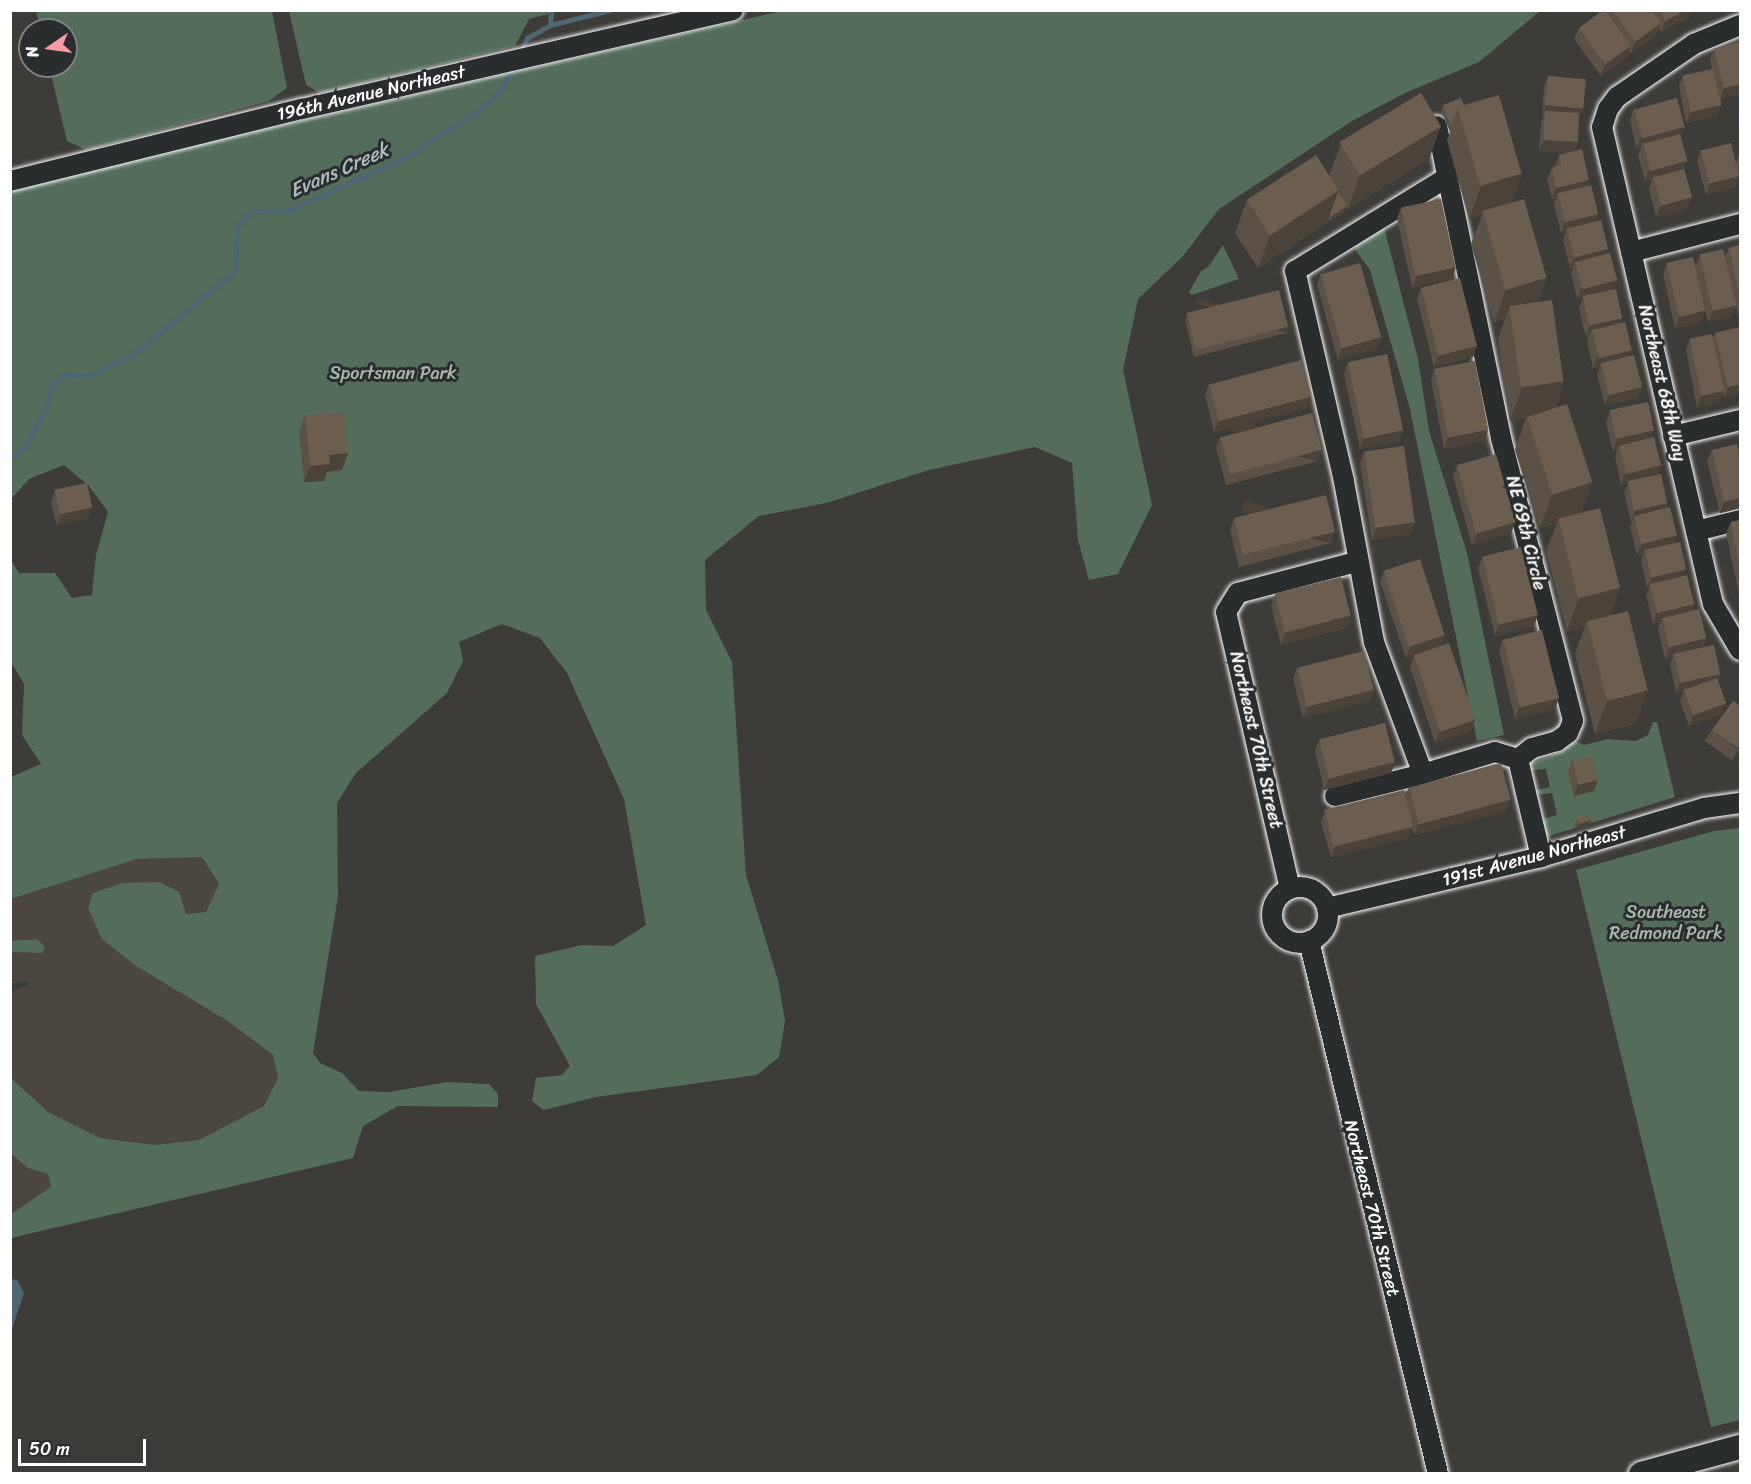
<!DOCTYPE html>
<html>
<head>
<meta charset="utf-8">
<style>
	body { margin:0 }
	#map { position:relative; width:1751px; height:1484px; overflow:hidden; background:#3e3c38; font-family:Sriracha,sans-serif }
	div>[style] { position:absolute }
	.built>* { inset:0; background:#4c4640 }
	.green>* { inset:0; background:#546c5a }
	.water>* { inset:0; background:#4e6573 }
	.stream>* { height:5px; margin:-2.5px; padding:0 2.5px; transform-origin:2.5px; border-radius:2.5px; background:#4e6573 }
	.roads { filter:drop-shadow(0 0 2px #fff) drop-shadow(0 0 2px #fff) }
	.minor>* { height:20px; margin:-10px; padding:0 10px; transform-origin:10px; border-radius:10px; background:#2a2d2e }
	.minor>.ring { margin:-10px; padding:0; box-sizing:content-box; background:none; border:20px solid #2a2d2e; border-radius:50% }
	.tertiary>* { height:24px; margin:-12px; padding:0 12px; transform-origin:12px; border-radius:12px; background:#2a2d2e }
	.wall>* { inset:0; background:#5c5146; transform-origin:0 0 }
	.shaded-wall>* { inset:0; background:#4b4239; transform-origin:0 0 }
	.building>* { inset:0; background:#6b5e51; transform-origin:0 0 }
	span { translate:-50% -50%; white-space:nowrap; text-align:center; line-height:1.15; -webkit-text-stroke:6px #2a2d2e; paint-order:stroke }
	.street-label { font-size:18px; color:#fff }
	.park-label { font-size:18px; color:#aab6ac }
	.water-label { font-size:20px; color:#afbac0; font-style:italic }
	.frame { position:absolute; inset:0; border:12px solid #fff; pointer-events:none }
	.north { position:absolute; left:18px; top:18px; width:60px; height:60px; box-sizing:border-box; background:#2a2d2e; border:2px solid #7f8182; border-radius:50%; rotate:257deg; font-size:16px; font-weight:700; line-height:24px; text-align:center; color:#fff }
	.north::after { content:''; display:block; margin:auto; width:21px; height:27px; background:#ff9aa2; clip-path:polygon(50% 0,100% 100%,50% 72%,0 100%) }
	.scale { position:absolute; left:18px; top:1439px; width:128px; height:27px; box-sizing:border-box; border:3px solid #fff; border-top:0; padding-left:8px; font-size:18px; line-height:21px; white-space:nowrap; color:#fff; -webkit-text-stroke:4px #2a2d2e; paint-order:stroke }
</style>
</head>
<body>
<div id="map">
	<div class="built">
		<div style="clip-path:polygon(202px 857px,219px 884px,206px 912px,186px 914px,122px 883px,93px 893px,88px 908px,273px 1055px,278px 1078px,264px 1106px,199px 1140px,155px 1145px,100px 1138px,48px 1112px,11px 1078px,11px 992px,28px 985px,28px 980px,11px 984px,11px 899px,137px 859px)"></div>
		<div style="clip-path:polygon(10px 1154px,28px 1168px,48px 1174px,51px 1188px,11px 1214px)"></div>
	</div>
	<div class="green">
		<div style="clip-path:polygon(36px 11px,272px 11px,287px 88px,269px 101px,86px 150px,67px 141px,49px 66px,66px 66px,66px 30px,41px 30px)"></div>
		<div style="clip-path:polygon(289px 11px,289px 10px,561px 11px,529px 19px,515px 46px,320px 93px,306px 85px)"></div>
		<div style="clip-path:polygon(782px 11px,1540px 11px,1479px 62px,1405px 93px,1352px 121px,1219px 209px,1183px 256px,1138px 299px,1123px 370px,1152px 505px,1118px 574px,1089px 580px,1078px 540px,1072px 463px,1035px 447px,929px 470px,826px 503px,759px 516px,705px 560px,706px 610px,732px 662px,746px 875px,778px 980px,785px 1021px,779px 1057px,757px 1075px,596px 1097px,544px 1110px,532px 1101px,536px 1078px,562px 1075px,570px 1066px,536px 1004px,535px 956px,582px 945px,613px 946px,646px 925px,624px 799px,567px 673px,540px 638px,502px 624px,459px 642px,463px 661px,447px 693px,356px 773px,337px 803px,338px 896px,313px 1053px,320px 1063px,342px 1073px,359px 1091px,389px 1092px,447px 1082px,489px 1084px,498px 1094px,498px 1107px,398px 1106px,363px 1126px,353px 1158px,11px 1238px,11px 1214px,51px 1187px,48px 1174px,28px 1168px,11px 1154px,11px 1078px,48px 1112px,100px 1138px,155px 1145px,199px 1140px,264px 1106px,278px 1078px,273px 1055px,228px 1021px,136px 966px,102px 939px,88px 908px,93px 893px,122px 883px,159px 882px,179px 892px,186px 914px,206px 912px,219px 884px,202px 857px,137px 859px,11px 899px,11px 777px,41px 764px,22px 735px,24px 684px,11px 662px,10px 559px,19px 573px,55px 573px,72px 598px,92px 595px,96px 555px,108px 512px,89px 486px,64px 465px,29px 479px,11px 499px,11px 187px)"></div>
		<div style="clip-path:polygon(1384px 227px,1418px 359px,1429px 431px,1467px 553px,1504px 735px,1477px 741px,1410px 409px,1370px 270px,1354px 248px)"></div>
		<div style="clip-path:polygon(1223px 245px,1239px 279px,1192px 295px,1189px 292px,1201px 271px,1209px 266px)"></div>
		<div style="clip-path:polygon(1653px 722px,1657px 722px,1675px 797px,1546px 837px,1542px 819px,1557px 815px,1552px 793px,1535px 795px,1536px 790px,1550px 787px,1546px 769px,1531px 770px,1532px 763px,1561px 752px,1574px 741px,1584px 745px,1608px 739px,1636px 741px,1648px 735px)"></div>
		<div style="clip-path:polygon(1740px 828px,1740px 1420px,1711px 1427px,1576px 870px,1714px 831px)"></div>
		<div style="clip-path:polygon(37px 939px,45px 947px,42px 953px,11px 952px,11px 941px)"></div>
	</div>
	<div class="water">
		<div style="clip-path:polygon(11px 1279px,17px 1280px,24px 1293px,11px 1332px)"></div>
	</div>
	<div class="stream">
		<div style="left:550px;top:25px;width:15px;rotate:-86deg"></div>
		<div style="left:519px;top:55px;width:19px;rotate:-65deg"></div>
		<div style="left:527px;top:38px;width:26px;rotate:-29deg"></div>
		<div style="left:550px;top:25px;width:62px;rotate:-14deg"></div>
		<div style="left:10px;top:458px;width:17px;rotate:-33deg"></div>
		<div style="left:24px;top:449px;width:49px;rotate:-61.9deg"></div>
		<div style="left:47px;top:406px;width:21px;rotate:-79deg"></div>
		<div style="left:51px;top:385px;width:19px;rotate:-35deg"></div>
		<div style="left:67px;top:374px;width:21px;rotate:5deg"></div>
		<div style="left:88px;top:376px;width:49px;rotate:-25.5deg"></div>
		<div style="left:132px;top:355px;width:133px;rotate:-39.2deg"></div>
		<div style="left:235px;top:271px;width:46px;rotate:-87.5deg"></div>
		<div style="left:237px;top:225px;width:19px;rotate:-43deg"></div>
		<div style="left:251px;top:212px;width:39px;rotate:-3deg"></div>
		<div style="left:290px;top:210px;width:123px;rotate:-24.5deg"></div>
		<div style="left:402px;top:159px;width:87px;rotate:-31.9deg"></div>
		<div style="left:476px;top:113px;width:37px;rotate:-44deg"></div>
		<div style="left:503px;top:87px;width:24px;rotate:-62deg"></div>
	</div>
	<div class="roads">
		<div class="minor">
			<div style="left:1740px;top:25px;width:50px;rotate:157.6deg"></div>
			<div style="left:1694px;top:44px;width:93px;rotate:145.5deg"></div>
			<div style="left:1617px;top:97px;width:15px;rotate:127deg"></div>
			<div style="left:1608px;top:109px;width:19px;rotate:108deg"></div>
			<div style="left:1602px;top:127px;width:490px;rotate:76.9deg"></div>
			<div style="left:1713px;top:604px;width:53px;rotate:59.6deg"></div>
			<div style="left:1437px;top:126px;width:318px;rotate:78.4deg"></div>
			<div style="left:1501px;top:438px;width:292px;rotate:75.7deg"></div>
			<div style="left:1573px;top:721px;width:13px;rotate:113deg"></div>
			<div style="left:1568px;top:733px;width:14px;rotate:144deg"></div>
			<div style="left:1557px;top:741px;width:26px;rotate:164deg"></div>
			<div style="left:1532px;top:748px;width:18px;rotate:142deg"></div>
			<div style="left:1518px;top:759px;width:24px;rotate:-163deg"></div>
			<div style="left:1495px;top:752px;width:75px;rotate:163deg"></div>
			<div style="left:1423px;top:774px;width:141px;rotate:-110.4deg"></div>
			<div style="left:1374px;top:642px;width:164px;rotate:-100.6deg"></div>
			<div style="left:1344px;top:481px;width:216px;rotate:-103.1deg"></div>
			<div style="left:1295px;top:271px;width:177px;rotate:-31.6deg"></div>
			<div style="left:10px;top:181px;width:301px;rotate:-13.9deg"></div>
			<div style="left:302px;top:109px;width:442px;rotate:-12.9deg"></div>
			<div style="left:1631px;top:252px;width:113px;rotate:-14.4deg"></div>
			<div style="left:1673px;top:436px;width:69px;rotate:-13.4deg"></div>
			<div style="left:1696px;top:531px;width:45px;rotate:-14deg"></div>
			<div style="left:1518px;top:759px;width:101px;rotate:76.8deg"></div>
			<div style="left:1335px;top:796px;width:91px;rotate:-14deg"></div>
			<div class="ring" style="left:1272px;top:887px;width:36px;height:36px"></div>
			<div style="left:1290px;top:889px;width:284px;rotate:-103deg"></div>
			<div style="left:1226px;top:612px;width:22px;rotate:-58deg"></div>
			<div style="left:1238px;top:593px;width:122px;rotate:-14.7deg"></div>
			<div style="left:1327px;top:908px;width:220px;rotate:-13.4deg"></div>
			<div style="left:1541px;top:857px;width:170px;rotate:-16.7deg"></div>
			<div style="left:1704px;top:808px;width:36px;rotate:-8deg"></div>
			<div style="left:1309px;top:941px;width:548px;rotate:76.39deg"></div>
		</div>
		<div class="tertiary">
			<div style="left:1641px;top:1474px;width:103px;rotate:-15.3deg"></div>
		</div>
	</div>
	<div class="wall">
		<div style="clip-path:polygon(1608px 10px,1691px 10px,1688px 18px,1661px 32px,1659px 28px,1656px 35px,1631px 53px,1629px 51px,1627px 57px,1601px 76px,1574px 39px,1579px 28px,1607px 13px)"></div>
		<div style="clip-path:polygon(1740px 42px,1740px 94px,1720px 99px,1721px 105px,1717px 116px,1686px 123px,1679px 86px,1683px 75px,1712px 69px,1710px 60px,1714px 49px)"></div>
		<div style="clip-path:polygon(1548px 76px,1583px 109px,1579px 120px,1578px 141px,1575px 151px,1587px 186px,1595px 222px,1608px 249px,1606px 254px,1617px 280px,1613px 290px,1622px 318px,1620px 323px,1632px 350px,1629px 357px,1638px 398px,1605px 406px,1597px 375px,1600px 367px,1593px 368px,1587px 341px,1589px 336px,1586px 337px,1579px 308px,1583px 298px,1577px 299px,1571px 273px,1573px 267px,1570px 268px,1563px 240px,1566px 232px,1561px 233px,1554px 205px,1556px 199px,1552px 199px,1547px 179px,1552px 168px,1555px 167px,1559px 155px,1570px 153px,1539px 151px,1541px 122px,1543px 117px,1542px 117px,1544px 87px)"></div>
		<div style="clip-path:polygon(1443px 105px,1464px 105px,1512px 203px,1538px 302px,1564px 381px,1555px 408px,1592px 482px,1581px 513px,1620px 588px,1610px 616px,1636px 724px,1595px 734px,1575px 654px,1585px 626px,1567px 631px,1546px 551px,1557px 523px,1540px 528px,1515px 450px,1526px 418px,1510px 421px,1498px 339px,1505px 319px,1494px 323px,1471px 244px,1482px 215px,1469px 219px,1447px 140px,1450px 132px,1441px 110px)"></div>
		<div style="clip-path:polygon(1634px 108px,1681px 137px,1687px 161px,1684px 169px,1692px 197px,1687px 209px,1656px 217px,1649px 189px,1652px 179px,1645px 181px,1638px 155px,1641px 148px,1636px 149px,1630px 119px)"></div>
		<div style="clip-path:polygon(1441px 126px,1429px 159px,1348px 209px,1338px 192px,1347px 206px,1345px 212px,1330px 221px,1328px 219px,1327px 223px,1258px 268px,1235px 233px,1247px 200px,1329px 175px,1341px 144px)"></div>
		<div style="clip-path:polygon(1701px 150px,1736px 163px,1740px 152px,1740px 185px,1739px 177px,1735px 187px,1706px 195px,1697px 161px)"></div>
		<div style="clip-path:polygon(1401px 208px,1452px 279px,1412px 287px,1397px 219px)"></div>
		<div style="clip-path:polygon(1740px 245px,1740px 314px,1738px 315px,1736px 306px,1732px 317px,1708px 322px,1695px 266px,1700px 255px,1725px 257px,1729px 248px)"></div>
		<div style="clip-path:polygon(1667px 263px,1701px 323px,1675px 328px,1663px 274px)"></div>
		<div style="clip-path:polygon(1321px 274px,1381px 337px,1377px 348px,1338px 360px,1317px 285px)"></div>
		<div style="clip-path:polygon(1421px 288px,1477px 346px,1473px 357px,1434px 367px,1417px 299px)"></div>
		<div style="clip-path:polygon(1187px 314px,1288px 327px,1286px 333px,1194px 357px,1185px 320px)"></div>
		<div style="clip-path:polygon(1740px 327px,1740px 394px,1724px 398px,1723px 393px,1719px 403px,1697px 407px,1686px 350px,1690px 339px,1713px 339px,1715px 333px)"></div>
		<div style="clip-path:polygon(1348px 362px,1399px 441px,1360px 449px,1344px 374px)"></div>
		<div style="clip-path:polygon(1435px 368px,1484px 441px,1444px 449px,1431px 380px)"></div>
		<div style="clip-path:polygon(1209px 384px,1311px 397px,1307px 408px,1214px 432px,1205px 395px)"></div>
		<div style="clip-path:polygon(1610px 411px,1652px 438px,1657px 475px,1667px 503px,1666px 508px,1677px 535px,1674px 543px,1683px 576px,1694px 604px,1692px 611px,1706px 638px,1703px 648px,1720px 674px,1718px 680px,1722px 714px,1689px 726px,1680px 701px,1683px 692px,1676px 693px,1670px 665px,1673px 656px,1665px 659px,1658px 630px,1660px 622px,1653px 624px,1646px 595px,1649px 588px,1647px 588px,1641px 561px,1644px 553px,1637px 555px,1630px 527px,1632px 522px,1631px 522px,1624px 493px,1628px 483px,1621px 485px,1615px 457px,1617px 450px,1613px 451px,1606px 423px)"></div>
		<div style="clip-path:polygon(305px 415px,348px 453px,342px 470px,327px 472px,324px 481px,304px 482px,299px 432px)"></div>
		<div style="clip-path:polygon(1220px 437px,1318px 461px,1226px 485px,1216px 448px)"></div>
		<div style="clip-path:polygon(1740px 444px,1740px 508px,1720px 513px,1707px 461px,1712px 450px,1738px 450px)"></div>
		<div style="clip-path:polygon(1364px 452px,1415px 522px,1411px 534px,1372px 540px,1360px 464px)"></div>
		<div style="clip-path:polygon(1457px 466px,1515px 522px,1511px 533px,1472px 545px,1453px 477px)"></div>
		<div style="clip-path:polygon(55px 490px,88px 518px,57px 526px,51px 502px)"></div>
		<div style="clip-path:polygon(1234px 519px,1331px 543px,1239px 567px,1230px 530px)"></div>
		<div style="clip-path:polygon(1740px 520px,1740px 588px,1738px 589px,1726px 533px,1731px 522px)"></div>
		<div style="clip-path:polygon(1482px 557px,1534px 626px,1495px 636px,1478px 568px)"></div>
		<div style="clip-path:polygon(1384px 571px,1445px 635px,1441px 646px,1475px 720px,1471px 731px,1435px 743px,1410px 667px,1414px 656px,1406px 658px,1380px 582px)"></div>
		<div style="clip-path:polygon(1275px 595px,1347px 628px,1281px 645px,1271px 606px)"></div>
		<div style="clip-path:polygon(1503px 639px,1555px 709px,1515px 719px,1499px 651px)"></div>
		<div style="clip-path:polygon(1297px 668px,1374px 690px,1370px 701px,1303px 718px,1293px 679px)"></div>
		<div style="left:1712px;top:730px;width:34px;height:13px;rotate:36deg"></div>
		<div style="clip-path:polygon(1319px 740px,1395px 762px,1391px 773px,1324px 790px,1315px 751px)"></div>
		<div style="clip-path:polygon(1572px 760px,1594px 791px,1574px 796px,1568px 772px)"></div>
		<div style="clip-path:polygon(1409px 787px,1506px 811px,1414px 835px,1412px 828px,1408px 838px,1331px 857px,1321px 822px,1325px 811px,1405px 797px)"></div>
		<div style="clip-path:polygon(1577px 818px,1591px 820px,1589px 826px,1576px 829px,1575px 824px)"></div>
	</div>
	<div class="shaded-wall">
		<div style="clip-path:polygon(1686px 10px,1691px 10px,1688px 18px,1661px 32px,1665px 21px)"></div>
		<div style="clip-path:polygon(1661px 23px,1656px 35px,1631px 53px,1635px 42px)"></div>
		<div style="clip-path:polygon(1631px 46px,1627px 57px,1601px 76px,1605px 64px)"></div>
		<div style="clip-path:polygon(1740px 84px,1740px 94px,1720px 99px,1724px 88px)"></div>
		<div style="clip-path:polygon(1546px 105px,1583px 109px,1579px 120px,1545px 111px,1543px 117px,1542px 117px)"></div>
		<div style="clip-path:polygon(1721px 105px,1717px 116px,1686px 123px,1691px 111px)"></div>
		<div style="clip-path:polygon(1441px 126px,1429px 159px,1348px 209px,1360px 176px)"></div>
		<div style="clip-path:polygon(1685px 127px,1680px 138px,1643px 143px,1641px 148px,1636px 149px,1641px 137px)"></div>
		<div style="clip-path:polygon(1544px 140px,1578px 141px,1574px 153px,1539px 151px)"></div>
		<div style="clip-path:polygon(1687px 161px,1683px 172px,1653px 177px,1652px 179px,1645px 181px,1649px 170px)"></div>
		<div style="clip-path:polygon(1522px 174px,1510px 207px,1483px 211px,1482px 215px,1469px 219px,1481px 186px)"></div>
		<div style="clip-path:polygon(1739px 176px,1735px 187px,1706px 195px,1710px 183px)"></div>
		<div style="clip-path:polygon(1589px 180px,1585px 192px,1558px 193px,1556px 199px,1552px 199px,1556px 188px)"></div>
		<div style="clip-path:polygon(1339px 190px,1327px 223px,1258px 268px,1270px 236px)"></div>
		<div style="clip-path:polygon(1692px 197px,1687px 209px,1656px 217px,1660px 206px)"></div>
		<div style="clip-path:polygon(1347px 206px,1345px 212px,1330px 221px,1332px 216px)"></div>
		<div style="clip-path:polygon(1598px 214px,1594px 225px,1567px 229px,1566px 232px,1561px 233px,1565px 222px)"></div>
		<div style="clip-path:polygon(1608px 249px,1604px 260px,1575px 261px,1573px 267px,1570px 268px,1574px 257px)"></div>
		<div style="clip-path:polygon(1456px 267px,1452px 279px,1412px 287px,1417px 276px)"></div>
		<div style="clip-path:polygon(1547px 278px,1535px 311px,1510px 307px,1505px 319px,1494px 323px,1506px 290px)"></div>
		<div style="clip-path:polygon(1617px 280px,1613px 291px,1577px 299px,1581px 288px)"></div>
		<div style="clip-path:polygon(1736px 306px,1732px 317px,1708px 322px,1713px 311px)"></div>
		<div style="clip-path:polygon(1705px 311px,1701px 323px,1675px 328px,1679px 317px)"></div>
		<div style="clip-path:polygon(1622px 318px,1618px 329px,1592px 329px,1589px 336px,1586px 337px,1590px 326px)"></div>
		<div style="left:1288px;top:327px;width:6px;height:95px;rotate:108deg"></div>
		<div style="clip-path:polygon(1381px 337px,1377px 348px,1338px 360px,1342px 348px)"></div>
		<div style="clip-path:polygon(1477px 346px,1473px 357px,1434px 367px,1438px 356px)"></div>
		<div style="clip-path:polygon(1632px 350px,1627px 361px,1601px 363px,1600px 367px,1593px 368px,1597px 357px)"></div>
		<div style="clip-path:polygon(1564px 381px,1552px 414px,1510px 421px,1522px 388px)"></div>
		<div style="clip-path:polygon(1740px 384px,1740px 394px,1724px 398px,1728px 387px)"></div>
		<div style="clip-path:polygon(1642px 387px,1638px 398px,1605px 406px,1609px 395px)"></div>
		<div style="clip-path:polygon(1724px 391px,1719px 403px,1697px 407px,1701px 396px)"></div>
		<div style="clip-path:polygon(1311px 397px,1307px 408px,1214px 432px,1219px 420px)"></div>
		<div style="clip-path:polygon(1403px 430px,1399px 441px,1360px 449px,1364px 438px)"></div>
		<div style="clip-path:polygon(1488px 430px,1484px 441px,1444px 449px,1448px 437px)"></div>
		<div style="clip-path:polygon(1654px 430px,1650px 441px,1619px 446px,1617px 450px,1613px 451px,1617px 439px)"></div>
		<div style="left:1322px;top:450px;width:12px;height:95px;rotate:110deg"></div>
		<div style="clip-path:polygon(348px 453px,342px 470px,327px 472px,324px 481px,304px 482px,310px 466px,329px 455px)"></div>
		<div style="clip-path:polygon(1661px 465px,1657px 476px,1621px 485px,1625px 474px)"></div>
		<div style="clip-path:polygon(1592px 482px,1580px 515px,1558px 519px,1557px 523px,1540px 528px,1552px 495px)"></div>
		<div style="clip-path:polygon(1740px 498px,1740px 508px,1720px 513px,1724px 502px)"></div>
		<div style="clip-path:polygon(1667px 503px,1663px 515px,1634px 516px,1632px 522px,1631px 522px,1635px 511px)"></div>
		<div style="clip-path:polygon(92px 507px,88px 518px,57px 526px,61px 514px)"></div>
		<div style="clip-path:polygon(1415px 522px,1411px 534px,1372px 540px,1376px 528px)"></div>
		<div style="clip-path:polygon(1515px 522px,1511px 533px,1472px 545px,1477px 533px)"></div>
		<div style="left:1335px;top:532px;width:12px;height:95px;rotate:110deg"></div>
		<div style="clip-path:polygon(1677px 535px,1673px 546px,1645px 550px,1644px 553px,1637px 555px,1641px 544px)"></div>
		<div style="clip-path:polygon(1686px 569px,1682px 580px,1650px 584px,1649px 588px,1647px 588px,1652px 577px)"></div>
		<div style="clip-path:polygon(1620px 588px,1608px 621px,1587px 621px,1585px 626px,1567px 631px,1579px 598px)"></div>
		<div style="clip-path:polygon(1694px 604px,1690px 615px,1662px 619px,1660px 622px,1653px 624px,1657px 613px)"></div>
		<div style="clip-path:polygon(1538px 615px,1534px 626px,1495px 636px,1499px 625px)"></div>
		<div style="clip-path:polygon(1351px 616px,1347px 628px,1281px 645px,1285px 633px)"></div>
		<div style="clip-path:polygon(1445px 635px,1441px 646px,1406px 658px,1410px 647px)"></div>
		<div style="clip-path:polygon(1706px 638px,1702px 649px,1674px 654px,1673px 656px,1665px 659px,1669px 647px)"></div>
		<div style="clip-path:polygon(1720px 674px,1716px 685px,1684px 689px,1683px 692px,1676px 693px,1680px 682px)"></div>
		<div style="clip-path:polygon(1374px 690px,1370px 701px,1303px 718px,1308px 707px)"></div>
		<div style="clip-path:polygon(1648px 691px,1636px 724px,1595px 734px,1607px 701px)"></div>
		<div style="clip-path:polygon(1559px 698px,1555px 709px,1515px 719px,1519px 707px)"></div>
		<div style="clip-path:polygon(1726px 703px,1722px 714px,1689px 726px,1693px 715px)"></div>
		<div style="clip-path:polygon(1475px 720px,1471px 731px,1435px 743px,1439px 732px)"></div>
		<div style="clip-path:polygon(1740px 744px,1740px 750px,1733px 760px,1738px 748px)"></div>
		<div style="clip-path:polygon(1395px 762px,1391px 773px,1324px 790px,1329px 779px)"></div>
		<div style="clip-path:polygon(1598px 780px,1594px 791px,1574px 796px,1578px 784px)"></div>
		<div style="clip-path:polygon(1511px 800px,1506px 811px,1414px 835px,1418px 824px)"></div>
		<div style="clip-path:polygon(1591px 820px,1589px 826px,1576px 829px,1578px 824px)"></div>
		<div style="clip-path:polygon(1413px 827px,1408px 838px,1331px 857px,1335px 846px)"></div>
	</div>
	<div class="building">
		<div style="clip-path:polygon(1603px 10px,1605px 10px,1631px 46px,1605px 64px,1579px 28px)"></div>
		<div style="clip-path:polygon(1612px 10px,1651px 10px,1661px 23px,1635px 42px)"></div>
		<div style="clip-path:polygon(1660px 10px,1686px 10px,1665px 21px)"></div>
		<div style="clip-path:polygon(1740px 42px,1740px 84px,1724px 88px,1714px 49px)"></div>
		<div style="left:1713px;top:69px;width:37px;height:31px;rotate:77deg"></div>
		<div style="left:1548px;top:76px;width:38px;height:29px;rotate:5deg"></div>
		<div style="left:1421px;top:93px;width:39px;height:95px;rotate:59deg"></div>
		<div style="left:1499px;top:95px;width:82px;height:43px;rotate:74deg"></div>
		<div style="clip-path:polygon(1461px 98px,1464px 105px,1458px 107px,1451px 126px,1443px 105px)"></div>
		<div style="left:1677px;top:98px;width:30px;height:44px;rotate:75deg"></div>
		<div style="left:1545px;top:111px;width:34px;height:29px;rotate:3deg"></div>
		<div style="left:1680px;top:134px;width:28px;height:38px;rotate:75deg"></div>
		<div style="left:1731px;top:143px;width:34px;height:31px;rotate:76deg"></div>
		<div style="clip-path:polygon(1582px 149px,1589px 180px,1556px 188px,1552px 168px,1561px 165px,1559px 155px)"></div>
		<div style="left:1316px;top:155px;width:42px;height:82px;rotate:57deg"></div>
		<div style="left:1684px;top:169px;width:29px;height:32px;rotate:74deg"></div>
		<div style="left:1591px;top:185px;width:30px;height:34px;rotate:76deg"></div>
		<div style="clip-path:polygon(1338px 192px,1347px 206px,1332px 216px,1330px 214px)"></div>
		<div style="left:1441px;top:199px;width:70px;height:41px;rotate:78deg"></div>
		<div style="left:1524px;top:199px;width:82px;height:43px;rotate:74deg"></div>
		<div style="left:1601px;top:220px;width:30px;height:35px;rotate:76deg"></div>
		<div style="clip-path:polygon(1740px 245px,1740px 296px,1729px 248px)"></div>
		<div style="left:1723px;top:249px;width:58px;height:24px;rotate:77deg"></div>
		<div style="left:1610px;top:253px;width:28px;height:36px;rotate:75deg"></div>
		<div style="left:1693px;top:257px;width:55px;height:27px;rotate:77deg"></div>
		<div style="left:1360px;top:263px;width:77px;height:41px;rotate:74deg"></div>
		<div style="left:1460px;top:278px;width:70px;height:40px;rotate:76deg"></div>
		<div style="left:1616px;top:289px;width:30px;height:34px;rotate:78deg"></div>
		<div style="left:1279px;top:290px;width:38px;height:95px;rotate:76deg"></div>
		<div style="left:1552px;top:300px;width:82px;height:43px;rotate:82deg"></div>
		<div style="left:1625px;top:322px;width:29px;height:34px;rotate:76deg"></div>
		<div style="clip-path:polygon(1740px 327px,1740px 384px,1728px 387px,1715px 333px)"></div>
		<div style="left:1712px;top:334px;width:58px;height:23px;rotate:78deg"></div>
		<div style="left:1387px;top:354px;width:78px;height:40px;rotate:78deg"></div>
		<div style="left:1634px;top:355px;width:33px;height:34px;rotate:76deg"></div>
		<div style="left:1301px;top:360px;width:38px;height:95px;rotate:75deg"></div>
		<div style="left:1475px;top:361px;width:70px;height:41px;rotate:79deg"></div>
		<div style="left:1648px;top:402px;width:29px;height:39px;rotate:78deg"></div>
		<div style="left:1567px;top:404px;width:82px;height:42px;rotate:72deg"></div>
		<div style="clip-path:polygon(344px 412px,348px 453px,329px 455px,330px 464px,310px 466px,305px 415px)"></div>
		<div style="left:1312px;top:413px;width:38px;height:95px;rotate:75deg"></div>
		<div style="left:1654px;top:437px;width:29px;height:36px;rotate:76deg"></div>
		<div style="clip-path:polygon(1737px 444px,1740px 459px,1740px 498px,1724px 502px,1712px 450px)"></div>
		<div style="left:1404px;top:446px;width:77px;height:40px;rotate:82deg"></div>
		<div style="left:1496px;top:454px;width:71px;height:41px;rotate:74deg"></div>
		<div style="left:1661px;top:474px;width:30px;height:34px;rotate:78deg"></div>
		<div style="left:87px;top:483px;width:25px;height:33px;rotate:78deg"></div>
		<div style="left:1326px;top:495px;width:38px;height:95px;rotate:76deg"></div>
		<div style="left:1670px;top:507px;width:29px;height:37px;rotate:76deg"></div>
		<div style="left:1600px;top:508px;width:82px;height:43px;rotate:76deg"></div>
		<div style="clip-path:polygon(1740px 520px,1740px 570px,1731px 522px)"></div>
		<div style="left:1680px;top:542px;width:28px;height:36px;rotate:77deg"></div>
		<div style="left:1521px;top:547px;width:70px;height:40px;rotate:76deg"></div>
		<div style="left:1420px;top:559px;width:80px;height:38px;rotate:72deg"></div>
		<div style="left:1687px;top:575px;width:30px;height:38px;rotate:76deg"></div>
		<div style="left:1341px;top:577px;width:40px;height:68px;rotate:76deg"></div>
		<div style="left:1699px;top:609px;width:30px;height:38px;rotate:76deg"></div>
		<div style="left:1628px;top:611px;width:82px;height:42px;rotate:76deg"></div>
		<div style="left:1542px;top:630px;width:70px;height:40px;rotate:76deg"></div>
		<div style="left:1449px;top:643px;width:81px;height:37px;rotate:71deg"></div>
		<div style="left:1714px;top:645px;width:30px;height:41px;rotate:78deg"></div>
		<div style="left:1364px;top:651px;width:40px;height:69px;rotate:76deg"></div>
		<div style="left:1717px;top:678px;width:27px;height:35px;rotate:70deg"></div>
		<div style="clip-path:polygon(1733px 701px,1740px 706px,1740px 744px,1738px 748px,1712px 730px)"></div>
		<div style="left:1385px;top:723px;width:40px;height:68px;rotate:76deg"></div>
		<div style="left:1592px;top:756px;width:25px;height:20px;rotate:76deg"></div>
		<div style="left:1501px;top:763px;width:38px;height:95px;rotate:75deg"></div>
		<div style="left:1404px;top:790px;width:38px;height:82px;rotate:76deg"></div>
		<div style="clip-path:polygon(1589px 815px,1591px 820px,1578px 824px,1577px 818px)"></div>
	</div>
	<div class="street-label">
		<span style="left:371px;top:93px;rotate:-13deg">196th Avenue Northeast</span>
		<span style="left:1662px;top:383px;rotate:77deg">Northeast 68th Way</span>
		<span style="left:1526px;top:533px;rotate:76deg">NE 69th Circle</span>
		<span style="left:1256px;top:740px;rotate:77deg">Northeast 70th Street</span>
		<span style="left:1534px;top:856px;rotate:-15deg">191st Avenue Northeast</span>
		<span style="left:1372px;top:1208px;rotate:76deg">Northeast 70th Street</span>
	</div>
	<div class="park-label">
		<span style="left:393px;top:373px">Sportsman Park</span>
		<span style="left:1666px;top:923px">Southeast<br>Redmond Park</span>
	</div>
	<div class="water-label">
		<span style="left:339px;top:170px;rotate:-24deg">Evans Creek</span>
	</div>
	<div class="frame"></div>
	<div class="north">N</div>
	<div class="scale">50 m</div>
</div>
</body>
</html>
